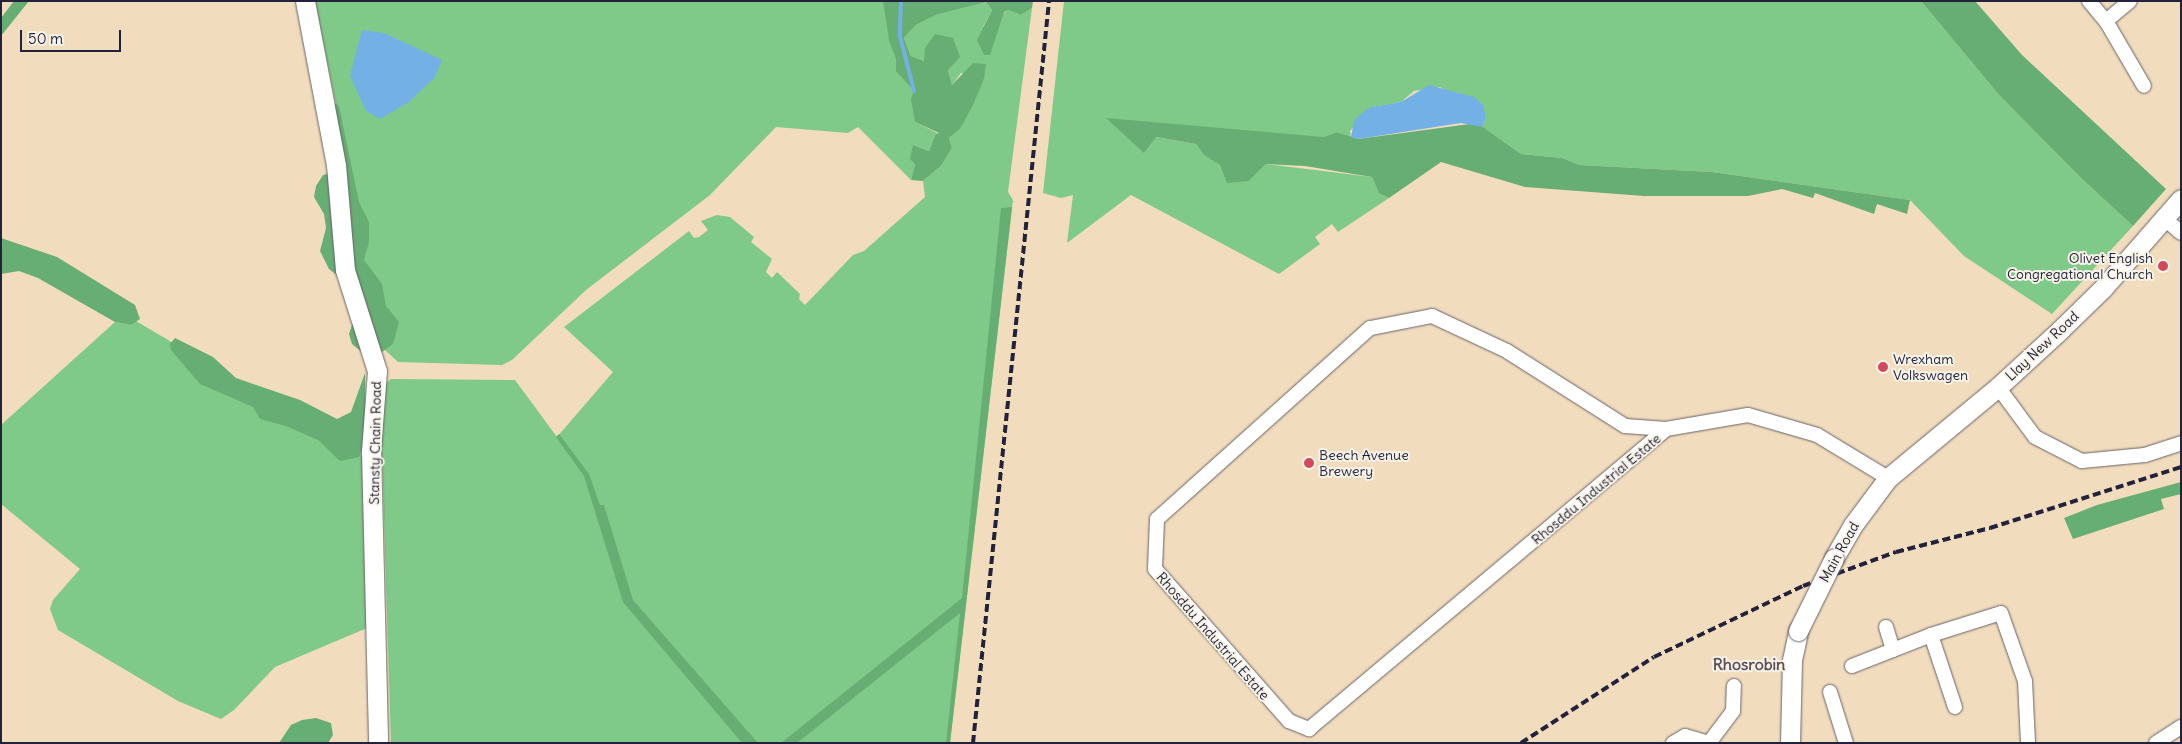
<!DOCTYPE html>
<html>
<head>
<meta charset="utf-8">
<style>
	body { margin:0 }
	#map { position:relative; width:2182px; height:744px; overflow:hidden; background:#f1dcbd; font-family:Delius,sans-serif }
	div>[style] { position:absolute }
	.green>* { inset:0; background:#7fca88 }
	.forest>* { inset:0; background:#67ae74 }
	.water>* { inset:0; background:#73b0e5 }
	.stream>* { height:4px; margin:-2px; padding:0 2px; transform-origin:2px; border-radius:2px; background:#73b0e5 }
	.roads { filter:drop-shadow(0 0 1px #6a6368) drop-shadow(0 0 1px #6a6368) }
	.street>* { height:14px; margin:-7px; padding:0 7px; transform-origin:7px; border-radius:7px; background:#fff }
	.secondary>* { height:19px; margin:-9.5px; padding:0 9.5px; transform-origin:9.5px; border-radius:9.5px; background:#fff }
	.rail>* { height:4px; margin-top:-2px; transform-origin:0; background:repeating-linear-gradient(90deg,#22223b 0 8px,transparent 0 12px) }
	.bridges { filter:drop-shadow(0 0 1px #6a6368) drop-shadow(0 0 1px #6a6368) }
	.secondary-bridge>* { height:19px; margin:-9.5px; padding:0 9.5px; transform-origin:9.5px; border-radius:9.5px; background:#fff }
	.dots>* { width:14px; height:14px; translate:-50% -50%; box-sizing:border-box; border:2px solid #f7f3e8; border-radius:50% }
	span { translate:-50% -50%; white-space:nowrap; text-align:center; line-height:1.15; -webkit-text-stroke:4px #f7f3e8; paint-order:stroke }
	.poi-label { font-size:14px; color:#22223b }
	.right { translate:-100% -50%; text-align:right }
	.left { translate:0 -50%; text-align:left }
	.street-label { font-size:14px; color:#22223b }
	.quarter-label { font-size:16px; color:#614f56; font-weight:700 }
	.frame { position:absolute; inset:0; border:2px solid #22223b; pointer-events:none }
	.scale { position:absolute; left:20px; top:30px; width:101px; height:22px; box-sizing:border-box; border:2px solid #22223b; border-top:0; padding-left:6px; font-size:15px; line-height:18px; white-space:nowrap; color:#22223b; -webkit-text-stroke:4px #f7f3e8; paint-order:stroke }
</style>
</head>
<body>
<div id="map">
	<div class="green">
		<div style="clip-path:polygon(315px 1px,901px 1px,900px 36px,914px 91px,915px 122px,939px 134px,935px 135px,929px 151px,913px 145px,915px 164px,911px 180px,858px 127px,848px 133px,776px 127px,710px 195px,586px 290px,512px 360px,502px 365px,398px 362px,385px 350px,370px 312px,348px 164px)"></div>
		<div style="clip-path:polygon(1064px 1px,1921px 1px,1999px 95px,2082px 179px,2133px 226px,2052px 314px,1964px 256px,1910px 200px,1712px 172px,1580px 165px,1562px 158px,1521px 154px,1482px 127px,1486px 118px,1460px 93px,1449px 92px,1440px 87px,1414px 91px,1401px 102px,1372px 107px,1350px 131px,1351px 137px,1337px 132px,1323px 137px,1156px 137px,1196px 144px,1204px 155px,1249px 181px,1266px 164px,1372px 177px,1379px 192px,1389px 198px,1338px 232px,1332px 224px,1315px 237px,1320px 244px,1279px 274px,1131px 195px,1067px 243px,1073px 195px,1061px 198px,1043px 193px)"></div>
		<div style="clip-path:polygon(986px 2px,992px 10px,983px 27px,1008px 10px,1021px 15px,1032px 8px,1008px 192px,1013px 200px,950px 743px,391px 743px,380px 388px,391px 379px,515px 380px,557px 437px,613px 372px,564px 327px,689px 231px,694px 238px,699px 237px,708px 230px,701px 221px,717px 215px,730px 217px,754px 237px,751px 242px,772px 259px,766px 272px,772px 278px,777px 272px,800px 294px,799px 299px,805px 305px,853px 255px,864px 251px,925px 197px,923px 181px,941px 166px,952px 148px,949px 138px,960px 129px,984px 79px,961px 73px,952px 85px,948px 70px,911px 56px,904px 38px,916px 25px,936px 15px)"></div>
		<div style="clip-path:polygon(136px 321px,366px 457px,367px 628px,275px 667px,234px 710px,221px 719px,178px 701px,58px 630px,50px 609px,53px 600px,80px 569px,1px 504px,1px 425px,115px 322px,131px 325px)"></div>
	</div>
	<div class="forest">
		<div style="clip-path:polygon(14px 1px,29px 1px,1px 36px,1px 18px)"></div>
		<div style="clip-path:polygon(883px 1px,1033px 1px,1032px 8px,1021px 15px,1008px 10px,1004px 12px,990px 55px,984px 55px,977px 40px,992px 10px,986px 2px,936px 15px,916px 25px,904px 38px,911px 56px,924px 61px,925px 48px,935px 34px,953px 38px,960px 57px,948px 70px,952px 85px,973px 63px,986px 64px,984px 79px,973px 105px,960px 129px,949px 138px,952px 148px,941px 166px,923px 181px,911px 180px,915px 164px,910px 159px,913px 145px,929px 151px,935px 135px,939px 133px,915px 122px,911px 99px,914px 91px,896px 71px,896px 59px,889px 40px)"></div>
		<div style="clip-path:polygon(1921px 1px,1975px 1px,2022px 55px,2166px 189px,2133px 226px,2082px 179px,1999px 95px)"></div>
		<div style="clip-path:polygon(331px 101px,339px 106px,359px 202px,369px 222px,369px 242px,364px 260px,382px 284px,386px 306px,399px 322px,393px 344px,378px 355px,363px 353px,352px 344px,349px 334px,353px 322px,343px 280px,329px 269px,320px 251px,326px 228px,324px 214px,314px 197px,316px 186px,323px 175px,331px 173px)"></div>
		<div style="clip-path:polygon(1106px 118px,1323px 137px,1337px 132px,1358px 139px,1477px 123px,1521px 154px,1562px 158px,1580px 165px,1712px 172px,1910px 200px,1907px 214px,1877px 204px,1874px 214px,1815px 193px,1813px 198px,1782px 189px,1748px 196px,1644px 196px,1525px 187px,1441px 162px,1389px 198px,1379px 193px,1372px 177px,1305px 166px,1266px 164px,1249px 181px,1227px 183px,1220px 165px,1204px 155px,1196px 144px,1156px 137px,1144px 153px)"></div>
		<div style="clip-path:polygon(1012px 207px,950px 743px,946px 743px,960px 613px,797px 743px,781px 743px,962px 598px,1001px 208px)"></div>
		<div style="clip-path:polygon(1px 238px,57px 257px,135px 305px,140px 319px,131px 325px,115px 322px,38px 278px,19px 271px,1px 274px)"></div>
		<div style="clip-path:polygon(175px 338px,213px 357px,236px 378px,300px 400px,337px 419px,351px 412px,365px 373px,366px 441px,359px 457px,340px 461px,318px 440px,286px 426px,260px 419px,253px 407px,200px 384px,171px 350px,170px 344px)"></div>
		<div style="clip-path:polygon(559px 434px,589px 474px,600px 505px,604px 505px,633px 600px,758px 743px,742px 743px,623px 602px,584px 476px,556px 437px)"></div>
		<div style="clip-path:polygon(2181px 482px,2181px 494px,2161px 499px,2164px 509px,2073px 539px,2064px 518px,2097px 505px)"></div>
		<div style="clip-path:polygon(316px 718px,331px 723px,333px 735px,328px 743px,279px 743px,291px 725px,302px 720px)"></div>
	</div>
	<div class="water">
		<div style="clip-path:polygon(362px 30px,384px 33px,442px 60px,435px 77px,409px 102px,380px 119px,366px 111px,350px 76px)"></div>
		<div style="clip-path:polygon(1429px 85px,1474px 97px,1483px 105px,1486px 118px,1482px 127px,1461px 123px,1358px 139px,1351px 137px,1354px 121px,1362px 113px,1371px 107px,1401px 102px)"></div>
	</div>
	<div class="stream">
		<div style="left:901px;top:1px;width:35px;rotate:92deg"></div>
		<div style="left:900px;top:36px;width:57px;rotate:75.7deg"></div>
	</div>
	<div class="roads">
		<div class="street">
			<div style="left:2089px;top:1px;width:26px;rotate:50deg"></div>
			<div style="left:2106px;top:21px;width:75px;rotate:59.7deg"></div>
			<div style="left:2106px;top:21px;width:31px;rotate:-40deg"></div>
			<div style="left:2165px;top:219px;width:21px;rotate:41deg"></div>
			<div style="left:1998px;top:387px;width:62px;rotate:53.5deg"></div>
			<div style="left:2035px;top:437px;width:53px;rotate:27.1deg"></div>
			<div style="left:2082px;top:461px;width:63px;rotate:-5.4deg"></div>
			<div style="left:2145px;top:455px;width:38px;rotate:-18deg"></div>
			<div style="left:1666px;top:429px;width:41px;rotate:-175.8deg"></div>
			<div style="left:1625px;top:426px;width:140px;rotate:-147.6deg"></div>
			<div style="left:1507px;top:351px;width:83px;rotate:-155deg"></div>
			<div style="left:1432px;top:316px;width:63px;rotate:169deg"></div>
			<div style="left:1370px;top:328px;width:286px;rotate:138.1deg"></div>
			<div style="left:1157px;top:519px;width:50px;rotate:92.3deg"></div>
			<div style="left:1155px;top:569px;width:203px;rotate:48.6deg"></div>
			<div style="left:1289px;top:721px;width:22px;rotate:22deg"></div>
			<div style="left:1309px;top:729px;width:466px;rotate:-40deg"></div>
			<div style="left:1666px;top:429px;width:83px;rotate:-9.7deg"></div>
			<div style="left:1748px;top:415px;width:72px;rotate:16.2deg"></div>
			<div style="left:1817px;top:435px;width:83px;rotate:31.2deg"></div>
			<div style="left:1886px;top:627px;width:24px;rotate:73deg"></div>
			<div style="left:1931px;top:635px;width:76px;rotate:71.6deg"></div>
			<div style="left:1852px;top:666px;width:85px;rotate:-21.4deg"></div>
			<div style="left:1931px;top:635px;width:73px;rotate:-17.4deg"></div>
			<div style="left:2001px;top:613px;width:72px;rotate:70.6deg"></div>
			<div style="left:2025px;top:681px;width:62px;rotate:87.2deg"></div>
			<div style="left:1830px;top:692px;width:53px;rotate:72.6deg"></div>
			<div style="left:1673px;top:743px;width:14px;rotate:-30deg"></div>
			<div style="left:1685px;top:736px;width:25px;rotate:16deg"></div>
			<div style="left:1709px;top:743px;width:40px;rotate:-53deg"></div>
			<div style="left:1733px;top:711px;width:25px;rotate:-88deg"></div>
			<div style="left:2156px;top:743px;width:30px;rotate:-33deg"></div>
		</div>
		<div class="secondary">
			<div style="left:305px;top:1px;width:167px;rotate:79.3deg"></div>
			<div style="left:336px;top:165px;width:105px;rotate:85.1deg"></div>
			<div style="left:345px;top:270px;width:106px;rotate:72.4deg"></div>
			<div style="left:377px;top:371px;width:80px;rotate:94.3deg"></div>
			<div style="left:371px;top:451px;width:292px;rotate:88.6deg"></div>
			<div style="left:1834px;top:558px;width:38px;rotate:-60deg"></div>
			<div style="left:1853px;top:525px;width:59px;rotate:-53.3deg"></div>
			<div style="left:1888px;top:478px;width:143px;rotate:-39.6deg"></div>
			<div style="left:1998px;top:387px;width:84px;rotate:-42.6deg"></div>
			<div style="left:2060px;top:330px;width:60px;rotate:-44.3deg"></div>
			<div style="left:2103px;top:288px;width:118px;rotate:-48.8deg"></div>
			<div style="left:1790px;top:743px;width:83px;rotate:-88.6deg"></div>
			<div style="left:1792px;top:660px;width:30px;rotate:-78deg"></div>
		</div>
	</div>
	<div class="rail">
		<div style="left:973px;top:743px;width:746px;rotate:-84.15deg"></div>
		<div style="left:1521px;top:743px;width:158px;rotate:-32.9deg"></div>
		<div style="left:1654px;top:657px;width:165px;rotate:-25.5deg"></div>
		<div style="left:1803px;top:586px;width:99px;rotate:-20.1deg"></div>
		<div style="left:1896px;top:552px;width:97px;rotate:-14.3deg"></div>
		<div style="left:1990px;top:528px;width:201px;rotate:-17.7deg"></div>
	</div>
	<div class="bridges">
		<div class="secondary-bridge">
			<div style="left:1798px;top:631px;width:81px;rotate:-63.7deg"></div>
		</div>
	</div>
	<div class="dots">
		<div style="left:2163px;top:266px;background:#d1495b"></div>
		<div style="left:1883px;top:367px;background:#d1495b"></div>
		<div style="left:1309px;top:463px;background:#d1495b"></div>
	</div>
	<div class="poi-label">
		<span class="right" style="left:2153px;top:266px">Olivet English<br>Congregational Church</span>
		<span class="left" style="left:1893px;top:367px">Wrexham<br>Volkswagen</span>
		<span class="left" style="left:1319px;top:463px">Beech Avenue<br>Brewery</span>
	</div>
	<div class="street-label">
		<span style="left:2042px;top:346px;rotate:-43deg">Llay New Road</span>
		<span style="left:375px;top:443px;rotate:-89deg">Stansty Chain Road</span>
		<span style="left:1596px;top:489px;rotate:-40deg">Rhosddu Industrial Estate</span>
		<span style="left:1839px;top:552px;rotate:-61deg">Main Road</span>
		<span style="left:1213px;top:636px;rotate:49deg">Rhosddu Industrial Estate</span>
	</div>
	<div class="quarter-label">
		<span style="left:1749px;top:664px">Rhosrobin</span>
	</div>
	<div class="frame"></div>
	<div class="scale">50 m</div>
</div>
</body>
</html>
